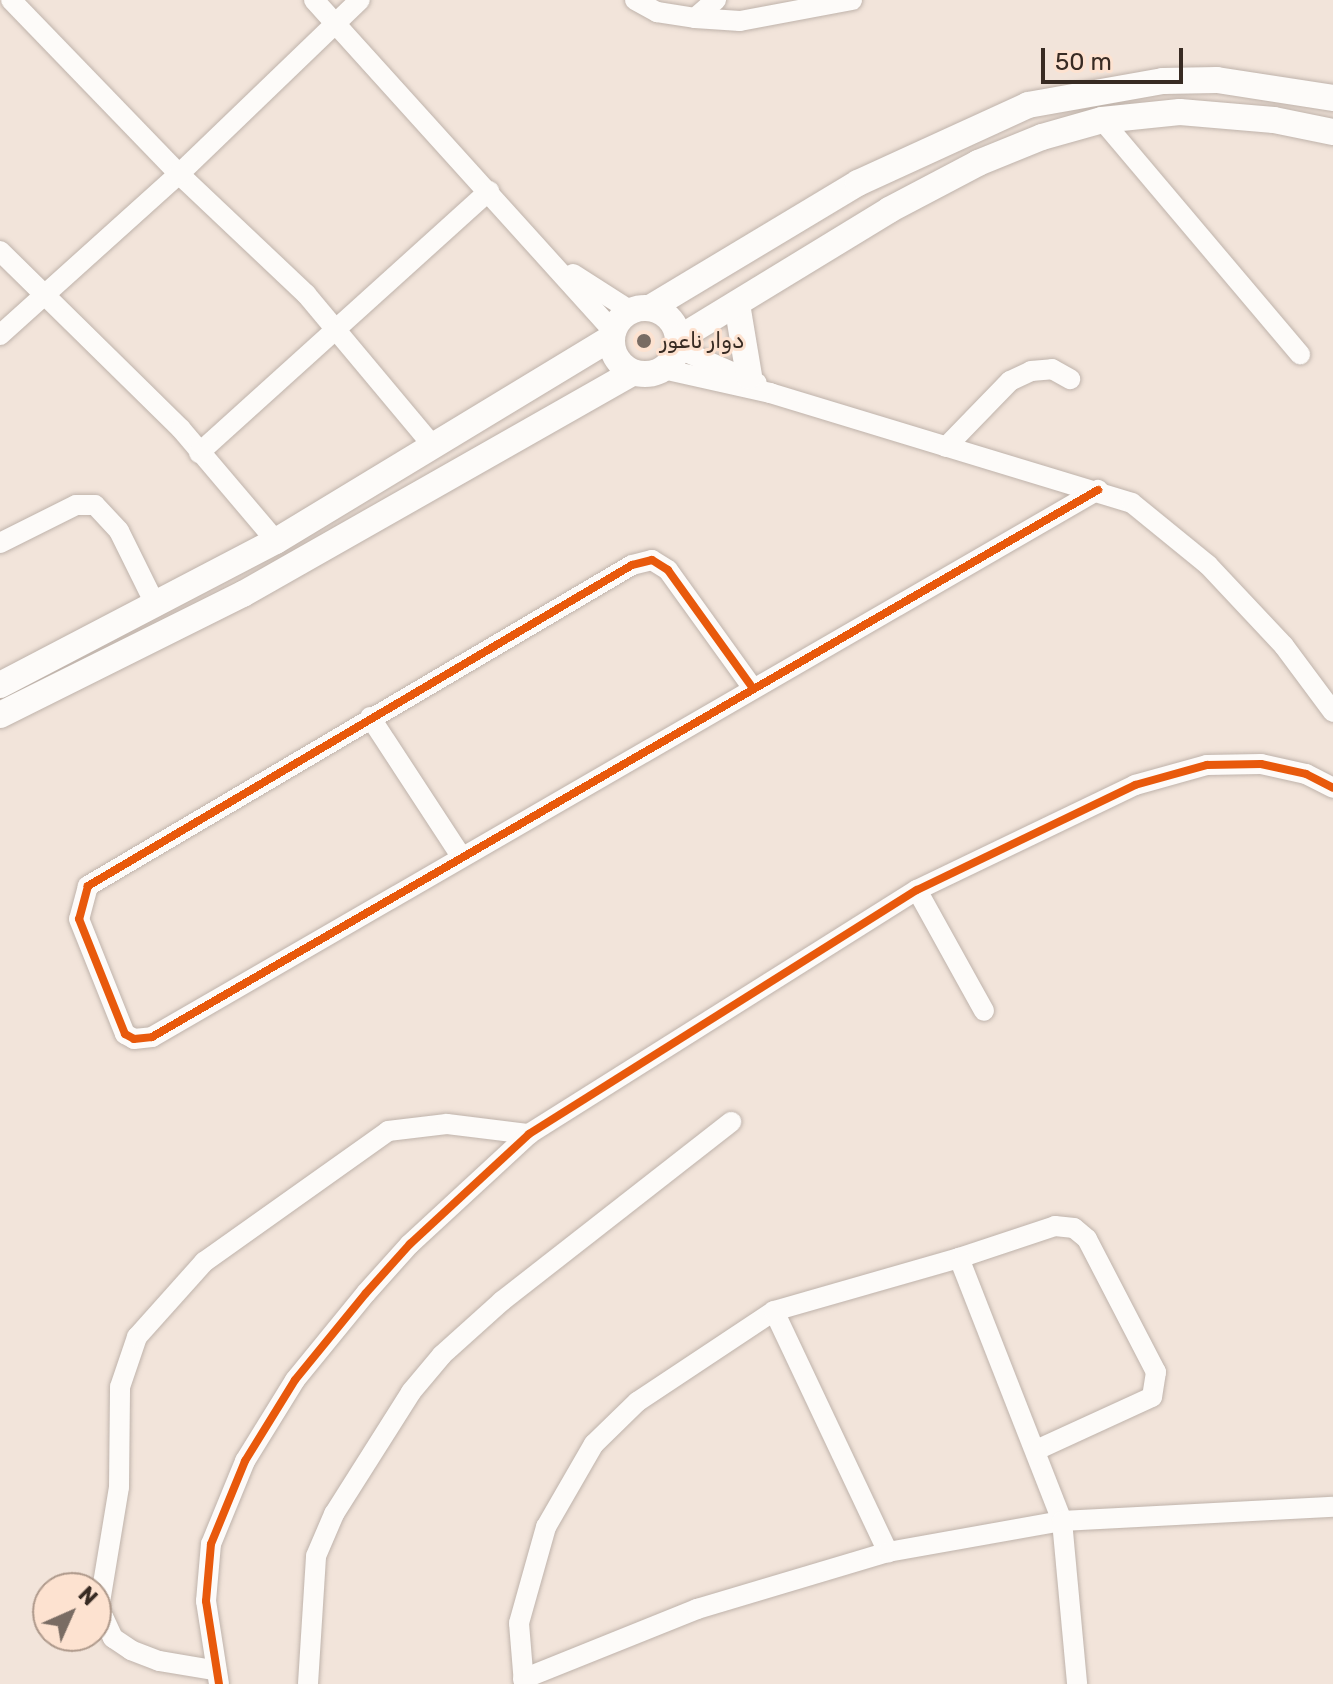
<!DOCTYPE html>
<html>
<head>
<meta charset="utf-8">
<style>
	body { margin:0 }
	#map { position:relative; width:1333px; height:1684px; overflow:hidden; background:#f2e4da; font-family:Rubik,Cairo,sans-serif }
	div>[style] { position:absolute }
	.roads { filter:drop-shadow(0 0 2px #bfb3ab) drop-shadow(0 0 2px #bfb3ab) }
	.minor>* { height:20px; margin:-10px; padding:0 10px; transform-origin:10px; border-radius:10px; background:#fdfbf9 }
	.major>* { height:26px; margin:-13px; padding:0 13px; transform-origin:13px; border-radius:13px; background:#fdfbf9 }
	.major>.ring { margin:-13px; padding:0; box-sizing:content-box; background:none; border:26px solid #fdfbf9; border-radius:50% }
	.cycleway>* { height:8px; margin:-4px; padding:0 4px; transform-origin:4px; border-radius:4px; background:#e8590c }
	.dots>* { width:22px; height:22px; translate:-50% -50%; box-sizing:border-box; border:4px solid #fde2d0; border-radius:50% }
	span { translate:-50% -50%; white-space:nowrap; text-align:center; line-height:1.15; -webkit-text-stroke:6px #fde2d0; paint-order:stroke }
	.poi-label { font-size:22px; color:#382b23 }
	.left { translate:0 -50%; text-align:left }
	.north { position:absolute; left:32px; top:1572px; width:80px; height:80px; box-sizing:border-box; background:#fde2d0; border:2px solid #ae998b; border-radius:50%; rotate:45deg; font-size:22px; font-weight:700; line-height:32px; text-align:center; color:#382b23 }
	.north::after { content:''; display:block; margin:auto; width:28px; height:36px; background:#796c63; clip-path:polygon(50% 0,100% 100%,50% 72%,0 100%) }
	.scale { position:absolute; left:1041px; top:48px; width:142px; height:36px; box-sizing:border-box; border:4px solid #382b23; border-top:0; padding-left:10px; font-size:24px; line-height:28px; white-space:nowrap; color:#382b23; -webkit-text-stroke:6px #fde2d0; paint-order:stroke }
</style>
</head>
<body>
<div id="map">
	<div class="roads">
		<div class="minor">
			<div style="left:11px;top:0;width:242px;rotate:46deg"></div>
			<div style="left:179px;top:174px;width:175px;rotate:43.4deg"></div>
			<div style="left:306px;top:294px;width:198px;rotate:50.1deg"></div>
			<div style="left:314px;top:0;width:446px;rotate:47.9deg"></div>
			<div style="left:635px;top:0;width:25px;rotate:29deg"></div>
			<div style="left:657px;top:12px;width:38px;rotate:9deg"></div>
			<div style="left:695px;top:18px;width:28px;rotate:-41deg"></div>
			<div style="left:695px;top:18px;width:45px;rotate:3.8deg"></div>
			<div style="left:740px;top:21px;width:114px;rotate:-10.6deg"></div>
			<div style="left:1102px;top:120px;width:307px;rotate:49.8deg"></div>
			<div style="left:0;top:251px;width:254px;rotate:44.5deg"></div>
			<div style="left:181px;top:429px;width:147px;rotate:49.7deg"></div>
			<div style="left:573px;top:274px;width:69px;rotate:32.5deg"></div>
			<div style="left:0;top:335px;width:241px;rotate:-42deg"></div>
			<div style="left:179px;top:174px;width:251px;rotate:-43.9deg"></div>
			<div style="left:677px;top:348px;width:87px;rotate:23.6deg"></div>
			<div style="left:663px;top:369px;width:110px;rotate:12.6deg"></div>
			<div style="left:770px;top:393px;width:378px;rotate:16.9deg"></div>
			<div style="left:1132px;top:503px;width:98px;rotate:39.2deg"></div>
			<div style="left:1208px;top:565px;width:111px;rotate:46.8deg"></div>
			<div style="left:1284px;top:646px;width:82px;rotate:53.4deg"></div>
			<div style="left:946px;top:447px;width:92px;rotate:-45.9deg"></div>
			<div style="left:1010px;top:381px;width:23px;rotate:-25deg"></div>
			<div style="left:1031px;top:371px;width:21px;rotate:-5deg"></div>
			<div style="left:1052px;top:369px;width:21px;rotate:29deg"></div>
			<div style="left:199px;top:453px;width:391px;rotate:-42.1deg"></div>
			<div style="left:0;top:543px;width:85px;rotate:-26.6deg"></div>
			<div style="left:76px;top:505px;width:19px"></div>
			<div style="left:95px;top:505px;width:35px;rotate:47deg"></div>
			<div style="left:119px;top:531px;width:84px;rotate:63.7deg"></div>
			<div style="left:752px;top:687px;width:144px;rotate:-125.7deg"></div>
			<div style="left:668px;top:570px;width:19px;rotate:-148deg"></div>
			<div style="left:652px;top:560px;width:21px;rotate:166deg"></div>
			<div style="left:632px;top:565px;width:632px;rotate:149.46deg"></div>
			<div style="left:88px;top:886px;width:34px;rotate:105deg"></div>
			<div style="left:79px;top:919px;width:124px;rotate:68.2deg"></div>
			<div style="left:125px;top:1034px;width:10px;rotate:29deg"></div>
			<div style="left:134px;top:1039px;width:18px;rotate:-6deg"></div>
			<div style="left:152px;top:1037px;width:1093px;rotate:-30.04deg"></div>
			<div style="left:370px;top:717px;width:166px;rotate:56.8deg"></div>
			<div style="left:917px;top:890px;width:138px;rotate:61deg"></div>
			<div style="left:959px;top:1258px;width:101px;rotate:-18.4deg"></div>
			<div style="left:1055px;top:1226px;width:19px;rotate:6deg"></div>
			<div style="left:1074px;top:1228px;width:17px;rotate:40deg"></div>
			<div style="left:1087px;top:1239px;width:150px;rotate:62.6deg"></div>
			<div style="left:1156px;top:1372px;width:25px;rotate:99deg"></div>
			<div style="left:1152px;top:1397px;width:128px;rotate:155.4deg"></div>
			<div style="left:774px;top:1311px;width:267px;rotate:64.7deg"></div>
			<div style="left:213px;top:1670px;width:55px;rotate:-170.5deg"></div>
			<div style="left:159px;top:1661px;width:30px;rotate:-159deg"></div>
			<div style="left:131px;top:1650px;width:22px;rotate:-146deg"></div>
			<div style="left:113px;top:1638px;width:33px;rotate:-115deg"></div>
			<div style="left:99px;top:1608px;width:123px;rotate:-80.6deg"></div>
			<div style="left:119px;top:1487px;width:100px;rotate:-89.4deg"></div>
			<div style="left:120px;top:1387px;width:53px;rotate:-71.2deg"></div>
			<div style="left:137px;top:1337px;width:101px;rotate:-48.2deg"></div>
			<div style="left:204px;top:1262px;width:226px;rotate:-35.4deg"></div>
			<div style="left:388px;top:1131px;width:59px;rotate:-6.8deg"></div>
			<div style="left:447px;top:1124px;width:83px;rotate:7deg"></div>
			<div style="left:523px;top:1679px;width:188px;rotate:-21.9deg"></div>
			<div style="left:697px;top:1609px;width:199px;rotate:-16.6deg"></div>
			<div style="left:888px;top:1552px;width:177px;rotate:-10.1deg"></div>
			<div style="left:1062px;top:1521px;width:271px;rotate:-3deg"></div>
			<div style="left:219px;top:1684px;width:84px;rotate:-98.9deg"></div>
			<div style="left:206px;top:1601px;width:57px;rotate:-85deg"></div>
			<div style="left:211px;top:1544px;width:90px;rotate:-67.7deg"></div>
			<div style="left:245px;top:1461px;width:95px;rotate:-58.3deg"></div>
			<div style="left:295px;top:1380px;width:112px;rotate:-50.8deg"></div>
			<div style="left:366px;top:1293px;width:66px;rotate:-48.1deg"></div>
			<div style="left:410px;top:1244px;width:162px;rotate:-42.7deg"></div>
			<div style="left:529px;top:1134px;width:458px;rotate:-32.2deg"></div>
			<div style="left:917px;top:890px;width:242px;rotate:-25.7deg"></div>
			<div style="left:1135px;top:785px;width:75px;rotate:-15.5deg"></div>
			<div style="left:1207px;top:765px;width:54px;rotate:-1.1deg"></div>
			<div style="left:1261px;top:764px;width:46px;rotate:12.5deg"></div>
			<div style="left:1306px;top:774px;width:30px;rotate:27deg"></div>
			<div style="left:308px;top:1684px;width:128px;rotate:-86.4deg"></div>
			<div style="left:316px;top:1556px;width:46px;rotate:-66.8deg"></div>
			<div style="left:334px;top:1514px;width:144px;rotate:-57.7deg"></div>
			<div style="left:411px;top:1392px;width:48px;rotate:-50deg"></div>
			<div style="left:442px;top:1355px;width:81px;rotate:-42deg"></div>
			<div style="left:502px;top:1301px;width:291px;rotate:-38deg"></div>
			<div style="left:524px;top:1684px;width:61px;rotate:-94.7deg"></div>
			<div style="left:519px;top:1623px;width:100px;rotate:-74.3deg"></div>
			<div style="left:546px;top:1527px;width:96px;rotate:-60deg"></div>
			<div style="left:594px;top:1444px;width:60px;rotate:-44.3deg"></div>
			<div style="left:637px;top:1402px;width:164px;rotate:-33.6deg"></div>
			<div style="left:774px;top:1311px;width:192px;rotate:-16deg"></div>
			<div style="left:959px;top:1258px;width:282px;rotate:68.6deg"></div>
			<div style="left:1062px;top:1521px;width:164px;rotate:84.7deg"></div>
		</div>
		<div class="major">
			<div style="left:737px;top:304px;width:73px;rotate:80.5deg"></div>
			<div style="left:650px;top:308px;width:243px;rotate:-31deg"></div>
			<div style="left:858px;top:183px;width:187px;rotate:-24.6deg"></div>
			<div style="left:1028px;top:105px;width:137px;rotate:-10.1deg"></div>
			<div style="left:1163px;top:81px;width:54px;rotate:-1.1deg"></div>
			<div style="left:1217px;top:80px;width:117px;rotate:8.8deg"></div>
			<div class="ring" style="left:612px;top:308px;width:40px;height:40px"></div>
			<div style="left:678px;top:339px;width:247px;rotate:-31.4deg"></div>
			<div style="left:889px;top:210px;width:101px;rotate:-27.8deg"></div>
			<div style="left:978px;top:163px;width:69px;rotate:-22.1deg"></div>
			<div style="left:1042px;top:137px;width:62px;rotate:-15.8deg"></div>
			<div style="left:1102px;top:120px;width:78px;rotate:-5.9deg"></div>
			<div style="left:1180px;top:112px;width:94px;rotate:4.9deg"></div>
			<div style="left:1274px;top:120px;width:60px;rotate:11.5deg"></div>
			<div style="left:0;top:685px;width:311px;rotate:-27.6deg"></div>
			<div style="left:276px;top:541px;width:392px;rotate:-31.2deg"></div>
			<div style="left:0;top:715px;width:271px;rotate:-26.5deg"></div>
			<div style="left:243px;top:594px;width:447px;rotate:-29.6deg"></div>
		</div>
	</div>
	<div class="cycleway">
		<div style="left:752px;top:687px;width:144px;rotate:-125.7deg"></div>
		<div style="left:668px;top:570px;width:19px;rotate:-148deg"></div>
		<div style="left:652px;top:560px;width:21px;rotate:166deg"></div>
		<div style="left:632px;top:565px;width:632px;rotate:149.46deg"></div>
		<div style="left:88px;top:886px;width:34px;rotate:105deg"></div>
		<div style="left:79px;top:919px;width:124px;rotate:68.2deg"></div>
		<div style="left:125px;top:1034px;width:10px;rotate:29deg"></div>
		<div style="left:134px;top:1039px;width:18px;rotate:-6deg"></div>
		<div style="left:152px;top:1037px;width:1093px;rotate:-30.04deg"></div>
		<div style="left:219px;top:1684px;width:84px;rotate:-98.9deg"></div>
		<div style="left:206px;top:1601px;width:57px;rotate:-85deg"></div>
		<div style="left:211px;top:1544px;width:90px;rotate:-67.7deg"></div>
		<div style="left:245px;top:1461px;width:95px;rotate:-58.3deg"></div>
		<div style="left:295px;top:1380px;width:112px;rotate:-50.8deg"></div>
		<div style="left:366px;top:1293px;width:66px;rotate:-48.1deg"></div>
		<div style="left:410px;top:1244px;width:162px;rotate:-42.7deg"></div>
		<div style="left:529px;top:1134px;width:458px;rotate:-32.2deg"></div>
		<div style="left:917px;top:890px;width:242px;rotate:-25.7deg"></div>
		<div style="left:1135px;top:785px;width:75px;rotate:-15.5deg"></div>
		<div style="left:1207px;top:765px;width:54px;rotate:-1.1deg"></div>
		<div style="left:1261px;top:764px;width:46px;rotate:12.5deg"></div>
		<div style="left:1306px;top:774px;width:30px;rotate:27deg"></div>
	</div>
	<div class="dots">
		<div style="left:644px;top:341px;background:#796c63"></div>
	</div>
	<div class="poi-label">
		<span class="left" style="left:660px;top:341px">دوار ناعور</span>
	</div>
	<div class="north">N</div>
	<div class="scale">50 m</div>
</div>
</body>
</html>
